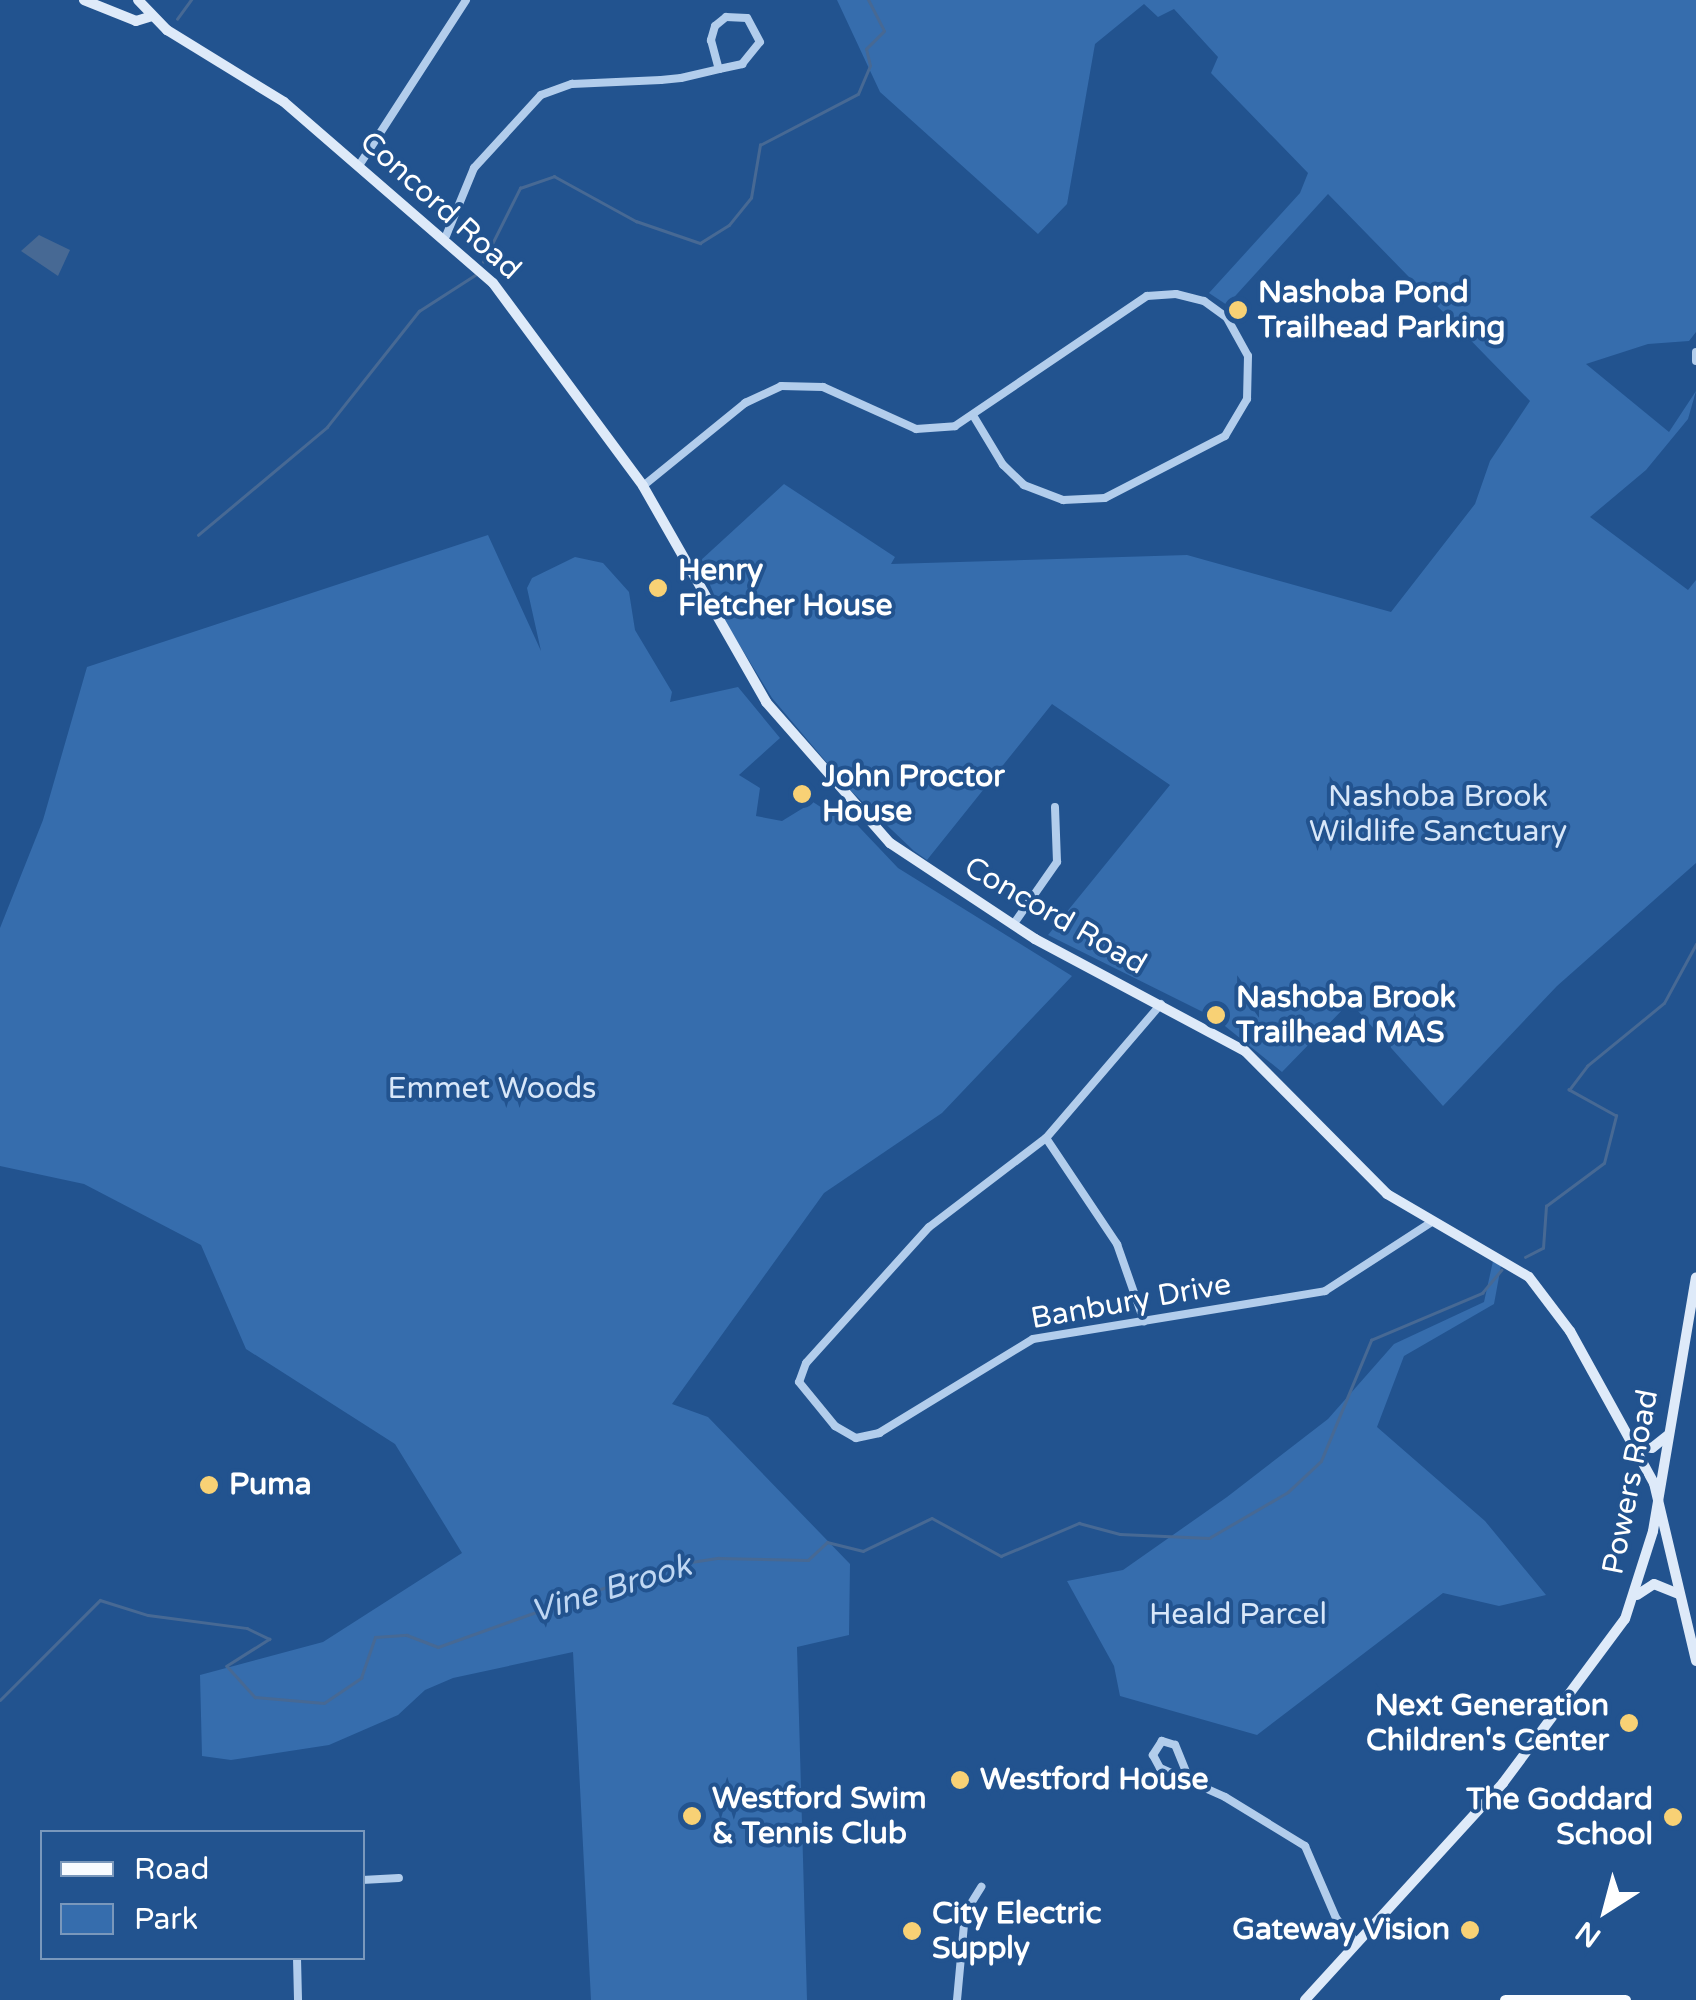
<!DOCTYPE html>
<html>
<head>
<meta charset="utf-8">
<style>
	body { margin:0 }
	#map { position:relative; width:1696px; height:2000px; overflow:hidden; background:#22538f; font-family:"Varela Round",sans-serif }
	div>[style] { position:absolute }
	.green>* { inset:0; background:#366dad }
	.water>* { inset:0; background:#476994 }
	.stream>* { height:2.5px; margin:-1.25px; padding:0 1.25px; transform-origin:1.25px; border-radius:1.25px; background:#476994 }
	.street>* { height:8px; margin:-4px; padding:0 4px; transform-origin:4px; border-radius:4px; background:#b2cdec }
	.secondary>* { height:10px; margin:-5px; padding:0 5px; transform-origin:5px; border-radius:5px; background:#deeaf9 }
	.primary>* { height:11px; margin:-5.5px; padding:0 5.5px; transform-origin:5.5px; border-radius:5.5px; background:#f8fbff }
	.dots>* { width:28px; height:28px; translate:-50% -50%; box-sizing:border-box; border:5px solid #22538f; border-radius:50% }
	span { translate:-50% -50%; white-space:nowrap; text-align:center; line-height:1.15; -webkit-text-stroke:8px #22538f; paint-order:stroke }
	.street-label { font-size:30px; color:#fff }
	.poi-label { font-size:30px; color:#fff; font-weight:700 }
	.left { translate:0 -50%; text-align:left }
	.right { translate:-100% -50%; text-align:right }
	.park-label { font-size:30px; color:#d8e7f9 }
	.water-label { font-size:32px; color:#bfd7f3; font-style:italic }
	.legend { position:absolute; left:40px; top:1830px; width:325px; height:130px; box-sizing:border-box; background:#22538f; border:2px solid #7a98bc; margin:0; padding:12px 18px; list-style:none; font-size:30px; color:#fff }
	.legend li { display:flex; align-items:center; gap:20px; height:50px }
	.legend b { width:50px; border:2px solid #7a98bc }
	.north { position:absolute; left:1556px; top:1860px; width:100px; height:100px; -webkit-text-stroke:8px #22538f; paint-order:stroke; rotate:216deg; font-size:28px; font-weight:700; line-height:40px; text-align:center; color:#fff }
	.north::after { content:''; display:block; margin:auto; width:35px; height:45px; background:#fff; clip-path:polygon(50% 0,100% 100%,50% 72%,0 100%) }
</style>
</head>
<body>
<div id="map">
	<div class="green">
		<div style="clip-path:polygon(837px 0,1696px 0,1696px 332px,1689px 341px,1648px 344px,1586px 364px,1669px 432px,1696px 391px,1688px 419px,1646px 470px,1590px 517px,1688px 590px,1696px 580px,1696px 863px,1557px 986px,1443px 1106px,1350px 1002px,1282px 1072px,1215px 1018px,1048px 935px,1170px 785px,1052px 704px,927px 860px,914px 851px,850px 790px,772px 698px,726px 623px,700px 561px,784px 484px,895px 557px,891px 564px,1187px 555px,1391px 612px,1475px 504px,1490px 461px,1530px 401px,1328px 194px,1227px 305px,1209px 293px,1300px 193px,1308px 173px,1211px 73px,1218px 57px,1174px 9px,1158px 17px,1144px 4px,1095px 44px,1067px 204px,1038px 234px,880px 92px)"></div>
		<div style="clip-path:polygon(488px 535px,541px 651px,527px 588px,532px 578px,575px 557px,603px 563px,629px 592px,635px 630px,672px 692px,670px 702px,738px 687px,780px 738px,739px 775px,760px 788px,756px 816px,782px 821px,813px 802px,833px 815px,842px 809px,898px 868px,1072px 976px,942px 1113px,824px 1193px,672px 1404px,708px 1417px,850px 1564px,849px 1635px,797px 1647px,807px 2000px,591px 2000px,573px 1652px,453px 1678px,425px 1690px,398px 1715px,329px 1745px,231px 1760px,202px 1756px,200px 1675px,323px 1642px,462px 1553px,395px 1444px,246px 1349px,201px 1245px,84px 1184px,0 1166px,0 928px,43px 820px,87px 667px)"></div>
		<div style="clip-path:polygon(1493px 1261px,1501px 1266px,1494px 1304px,1404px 1356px,1377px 1427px,1485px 1521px,1546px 1595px,1499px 1606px,1443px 1593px,1257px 1735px,1120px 1696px,1114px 1666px,1067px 1581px,1123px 1570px,1227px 1497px,1328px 1419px,1394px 1344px,1484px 1302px)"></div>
	</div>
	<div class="water">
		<div style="clip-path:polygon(39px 235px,70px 250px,58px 276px,21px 251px)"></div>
	</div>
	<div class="stream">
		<div style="left:177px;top:19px;width:24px;rotate:-54deg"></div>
		<div style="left:483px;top:262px;width:83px;rotate:-63.4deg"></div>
		<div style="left:520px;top:188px;width:36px;rotate:-19deg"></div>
		<div style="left:554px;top:176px;width:94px;rotate:28.8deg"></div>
		<div style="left:636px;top:221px;width:68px;rotate:19deg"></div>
		<div style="left:700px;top:243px;width:34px;rotate:-32deg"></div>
		<div style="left:729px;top:225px;width:35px;rotate:-51deg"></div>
		<div style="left:751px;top:198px;width:54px;rotate:-80.4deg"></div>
		<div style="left:760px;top:145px;width:110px;rotate:-27.5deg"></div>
		<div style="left:858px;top:94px;width:30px;rotate:-67deg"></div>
		<div style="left:870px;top:66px;width:17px;rotate:-103deg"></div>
		<div style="left:866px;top:49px;width:25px;rotate:-45deg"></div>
		<div style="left:884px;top:31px;width:35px;rotate:-117deg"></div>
		<div style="left:198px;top:535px;width:168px;rotate:-39.9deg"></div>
		<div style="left:327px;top:427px;width:148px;rotate:-51.6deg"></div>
		<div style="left:419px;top:311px;width:67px;rotate:-32.7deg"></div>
		<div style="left:1525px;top:1257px;width:20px;rotate:-27deg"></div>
		<div style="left:1543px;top:1248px;width:42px;rotate:-85.9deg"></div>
		<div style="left:1546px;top:1206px;width:72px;rotate:-36.6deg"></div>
		<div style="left:1604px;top:1163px;width:49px;rotate:-75.7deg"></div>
		<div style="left:1616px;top:1116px;width:54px;rotate:-151deg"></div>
		<div style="left:1569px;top:1090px;width:30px;rotate:-53deg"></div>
		<div style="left:1587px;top:1066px;width:99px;rotate:-39.3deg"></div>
		<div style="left:1664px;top:1003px;width:67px;rotate:-61.5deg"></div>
		<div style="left:0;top:1700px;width:141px;rotate:-45deg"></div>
		<div style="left:100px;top:1600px;width:50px;rotate:17.4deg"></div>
		<div style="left:148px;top:1615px;width:100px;rotate:7.5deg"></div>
		<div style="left:247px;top:1628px;width:25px;rotate:26deg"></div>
		<div style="left:270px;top:1639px;width:51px;rotate:147.9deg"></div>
		<div style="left:227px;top:1666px;width:42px;rotate:47.9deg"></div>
		<div style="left:255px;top:1697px;width:69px;rotate:5deg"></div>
		<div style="left:324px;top:1703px;width:45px;rotate:-34deg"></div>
		<div style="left:361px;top:1678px;width:43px;rotate:-71.1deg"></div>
		<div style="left:375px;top:1637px;width:32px;rotate:-4deg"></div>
		<div style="left:407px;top:1635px;width:33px;rotate:21deg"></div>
		<div style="left:438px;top:1647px;width:241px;rotate:-19.6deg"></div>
		<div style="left:665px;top:1566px;width:54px;rotate:-8.6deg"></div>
		<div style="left:718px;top:1558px;width:90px;rotate:1.3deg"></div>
		<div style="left:808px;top:1560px;width:26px;rotate:-43deg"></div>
		<div style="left:827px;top:1542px;width:37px;rotate:14deg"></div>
		<div style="left:863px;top:1551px;width:76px;rotate:-25.6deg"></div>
		<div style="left:932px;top:1518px;width:79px;rotate:28.8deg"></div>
		<div style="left:1001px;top:1556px;width:85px;rotate:-22.9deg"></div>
		<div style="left:1079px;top:1523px;width:42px;rotate:15deg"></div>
		<div style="left:1120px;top:1534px;width:89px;rotate:2.6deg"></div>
		<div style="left:1209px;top:1538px;width:91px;rotate:-30.2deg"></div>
		<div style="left:1288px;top:1492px;width:45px;rotate:-43.2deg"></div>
		<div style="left:1321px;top:1461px;width:131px;rotate:-67.5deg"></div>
		<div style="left:1371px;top:1340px;width:121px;rotate:-22.9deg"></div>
		<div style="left:1482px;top:1293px;width:30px;rotate:-50deg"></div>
	</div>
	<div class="street">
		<div style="left:360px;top:164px;width:195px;rotate:-57.1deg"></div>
		<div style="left:446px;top:236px;width:74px;rotate:-67.6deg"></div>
		<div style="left:474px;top:168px;width:99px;rotate:-47.5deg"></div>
		<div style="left:541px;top:95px;width:33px;rotate:-20deg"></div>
		<div style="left:572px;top:84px;width:89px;rotate:-2.6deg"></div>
		<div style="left:661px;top:80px;width:20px;rotate:-6deg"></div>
		<div style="left:681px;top:78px;width:39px;rotate:-13deg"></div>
		<div style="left:719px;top:69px;width:24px;rotate:-12deg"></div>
		<div style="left:742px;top:64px;width:28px;rotate:-51deg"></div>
		<div style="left:760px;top:42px;width:27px;rotate:-118deg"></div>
		<div style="left:747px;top:18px;width:21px;rotate:-177deg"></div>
		<div style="left:726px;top:17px;width:14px;rotate:141deg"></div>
		<div style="left:715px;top:26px;width:15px;rotate:106deg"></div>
		<div style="left:711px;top:40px;width:30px;rotate:75deg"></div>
		<div style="left:1696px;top:352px;width:9px;rotate:90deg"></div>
		<div style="left:643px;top:486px;width:132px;rotate:-39.1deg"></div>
		<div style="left:745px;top:403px;width:40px;rotate:-25deg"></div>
		<div style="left:781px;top:386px;width:42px;rotate:1.4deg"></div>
		<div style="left:823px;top:387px;width:102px;rotate:24.3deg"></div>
		<div style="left:916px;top:429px;width:39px;rotate:-4deg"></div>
		<div style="left:955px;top:426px;width:232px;rotate:-34.1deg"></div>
		<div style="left:1147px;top:296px;width:29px;rotate:-4deg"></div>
		<div style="left:1176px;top:294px;width:29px;rotate:14deg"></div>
		<div style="left:1204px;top:301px;width:29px;rotate:36deg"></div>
		<div style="left:1227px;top:318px;width:43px;rotate:61.1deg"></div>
		<div style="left:1248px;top:356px;width:43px;rotate:91.3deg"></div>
		<div style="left:1247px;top:399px;width:43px;rotate:120.7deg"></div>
		<div style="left:1225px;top:436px;width:135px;rotate:152.7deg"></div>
		<div style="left:1105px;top:498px;width:42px;rotate:177.3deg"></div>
		<div style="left:1063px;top:500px;width:42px;rotate:-159deg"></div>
		<div style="left:1024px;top:485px;width:29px;rotate:-136deg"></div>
		<div style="left:1003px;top:465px;width:56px;rotate:-121.1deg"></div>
		<div style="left:1013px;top:925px;width:77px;rotate:-55.1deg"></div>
		<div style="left:1057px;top:862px;width:55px;rotate:-92.1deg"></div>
		<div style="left:1161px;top:1004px;width:177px;rotate:130.6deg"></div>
		<div style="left:1046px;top:1138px;width:147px;rotate:142.7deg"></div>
		<div style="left:929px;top:1227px;width:183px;rotate:132.1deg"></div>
		<div style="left:806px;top:1363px;width:20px;rotate:110deg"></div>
		<div style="left:799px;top:1382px;width:57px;rotate:50.7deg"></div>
		<div style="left:835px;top:1426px;width:24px;rotate:30deg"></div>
		<div style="left:856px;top:1438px;width:24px;rotate:-12deg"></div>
		<div style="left:879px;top:1433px;width:180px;rotate:-31.4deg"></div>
		<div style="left:1033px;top:1339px;width:296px;rotate:-9.3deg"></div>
		<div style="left:1325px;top:1291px;width:125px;rotate:-32.9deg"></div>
		<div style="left:1046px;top:1138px;width:128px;rotate:56.2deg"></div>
		<div style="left:1117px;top:1244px;width:82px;rotate:70.7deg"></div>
		<div style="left:1189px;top:1779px;width:37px;rotate:-112deg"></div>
		<div style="left:1175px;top:1745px;width:14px;rotate:-163deg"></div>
		<div style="left:1162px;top:1741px;width:17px;rotate:123deg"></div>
		<div style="left:1153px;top:1755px;width:15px;rotate:62deg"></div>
		<div style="left:1160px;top:1768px;width:71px;rotate:24deg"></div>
		<div style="left:1225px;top:1797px;width:94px;rotate:31.5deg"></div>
		<div style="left:1305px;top:1846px;width:78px;rotate:66.7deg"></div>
		<div style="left:1336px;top:1918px;width:33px;rotate:50deg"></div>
		<div style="left:362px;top:1880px;width:37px;rotate:-3deg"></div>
		<div style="left:297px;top:1958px;width:42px;rotate:88.6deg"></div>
		<div style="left:957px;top:2000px;width:87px;rotate:-84.7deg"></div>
		<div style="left:965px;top:1913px;width:31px;rotate:-58deg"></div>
	</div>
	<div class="secondary">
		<div style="left:84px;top:0;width:56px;rotate:22deg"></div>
		<div style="left:136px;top:21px;width:17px;rotate:-17deg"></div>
		<div style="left:138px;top:0;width:42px;rotate:46deg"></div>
		<div style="left:167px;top:30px;width:137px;rotate:31.6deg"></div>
		<div style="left:284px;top:102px;width:276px;rotate:40.9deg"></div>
		<div style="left:493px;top:283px;width:252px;rotate:53.5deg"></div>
		<div style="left:643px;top:486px;width:249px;rotate:60.3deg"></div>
		<div style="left:766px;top:702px;width:188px;rotate:48.7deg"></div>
		<div style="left:890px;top:843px;width:174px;rotate:33.5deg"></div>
		<div style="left:1035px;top:939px;width:238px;rotate:28.1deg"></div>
		<div style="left:1245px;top:1051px;width:202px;rotate:45.2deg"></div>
		<div style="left:1387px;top:1194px;width:164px;rotate:30.3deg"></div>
		<div style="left:1529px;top:1277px;width:68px;rotate:52.8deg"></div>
		<div style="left:1570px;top:1331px;width:174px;rotate:61.1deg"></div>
		<div style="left:1654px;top:1483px;width:183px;rotate:76.7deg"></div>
		<div style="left:1634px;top:1445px;width:18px;rotate:9deg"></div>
		<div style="left:1652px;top:1448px;width:19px;rotate:-39deg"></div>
		<div style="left:1637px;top:1595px;width:20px;rotate:-33deg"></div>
		<div style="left:1654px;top:1584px;width:27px;rotate:22deg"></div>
		<div style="left:1305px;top:2000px;width:294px;rotate:-47.6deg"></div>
		<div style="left:1503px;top:1783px;width:204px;rotate:-53.4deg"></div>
		<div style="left:1625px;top:1619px;width:92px;rotate:-72.3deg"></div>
		<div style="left:1653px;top:1531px;width:257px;rotate:-80.4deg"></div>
	</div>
	<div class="primary">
		<div style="left:1505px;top:2000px;width:120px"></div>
	</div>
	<div class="dots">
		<div style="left:1238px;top:310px;background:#f8d175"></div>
		<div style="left:658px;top:588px;background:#f8d175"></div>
		<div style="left:802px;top:794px;background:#f8d175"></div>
		<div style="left:1216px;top:1015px;background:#f8d175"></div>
		<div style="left:209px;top:1485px;background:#f8d175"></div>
		<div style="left:1629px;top:1723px;background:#f8d175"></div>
		<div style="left:960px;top:1780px;background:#f8d175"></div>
		<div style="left:692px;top:1816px;background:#f8d175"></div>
		<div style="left:1673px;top:1817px;background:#f8d175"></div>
		<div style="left:1470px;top:1930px;background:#f8d175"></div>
		<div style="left:912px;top:1931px;background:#f8d175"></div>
	</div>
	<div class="street-label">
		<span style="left:440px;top:206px;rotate:42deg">Concord Road</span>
		<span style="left:1055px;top:916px;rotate:30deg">Concord Road</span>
		<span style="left:1131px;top:1302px;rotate:-10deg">Banbury Drive</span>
		<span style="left:1631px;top:1482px;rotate:-79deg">Powers Road</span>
	</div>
	<div class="poi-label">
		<span class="left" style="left:1258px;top:310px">Nashoba Pond<br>Trailhead Parking</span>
		<span class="left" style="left:678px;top:588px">Henry<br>Fletcher House</span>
		<span class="left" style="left:822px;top:794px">John Proctor<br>House</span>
		<span class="left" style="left:1236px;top:1015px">Nashoba Brook<br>Trailhead MAS</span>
		<span class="left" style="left:229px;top:1485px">Puma</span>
		<span class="right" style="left:1609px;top:1723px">Next Generation<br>Children's Center</span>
		<span class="left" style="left:980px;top:1780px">Westford House</span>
		<span class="left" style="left:712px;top:1816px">Westford Swim<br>&amp; Tennis Club</span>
		<span class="right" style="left:1653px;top:1817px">The Goddard<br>School</span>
		<span class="left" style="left:932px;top:1931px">City Electric<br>Supply</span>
		<span class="right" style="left:1450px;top:1930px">Gateway Vision</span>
	</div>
	<div class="park-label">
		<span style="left:1438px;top:814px">Nashoba Brook<br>Wildlife Sanctuary</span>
		<span style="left:492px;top:1089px">Emmet Woods</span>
		<span style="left:1238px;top:1615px">Heald Parcel</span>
	</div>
	<div class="water-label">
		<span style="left:611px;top:1589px;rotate:-17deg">Vine Brook</span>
	</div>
	<ul class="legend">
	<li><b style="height:12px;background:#f8fbff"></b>Road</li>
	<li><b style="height:28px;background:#366dad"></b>Park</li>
	</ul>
	<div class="north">N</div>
</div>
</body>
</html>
